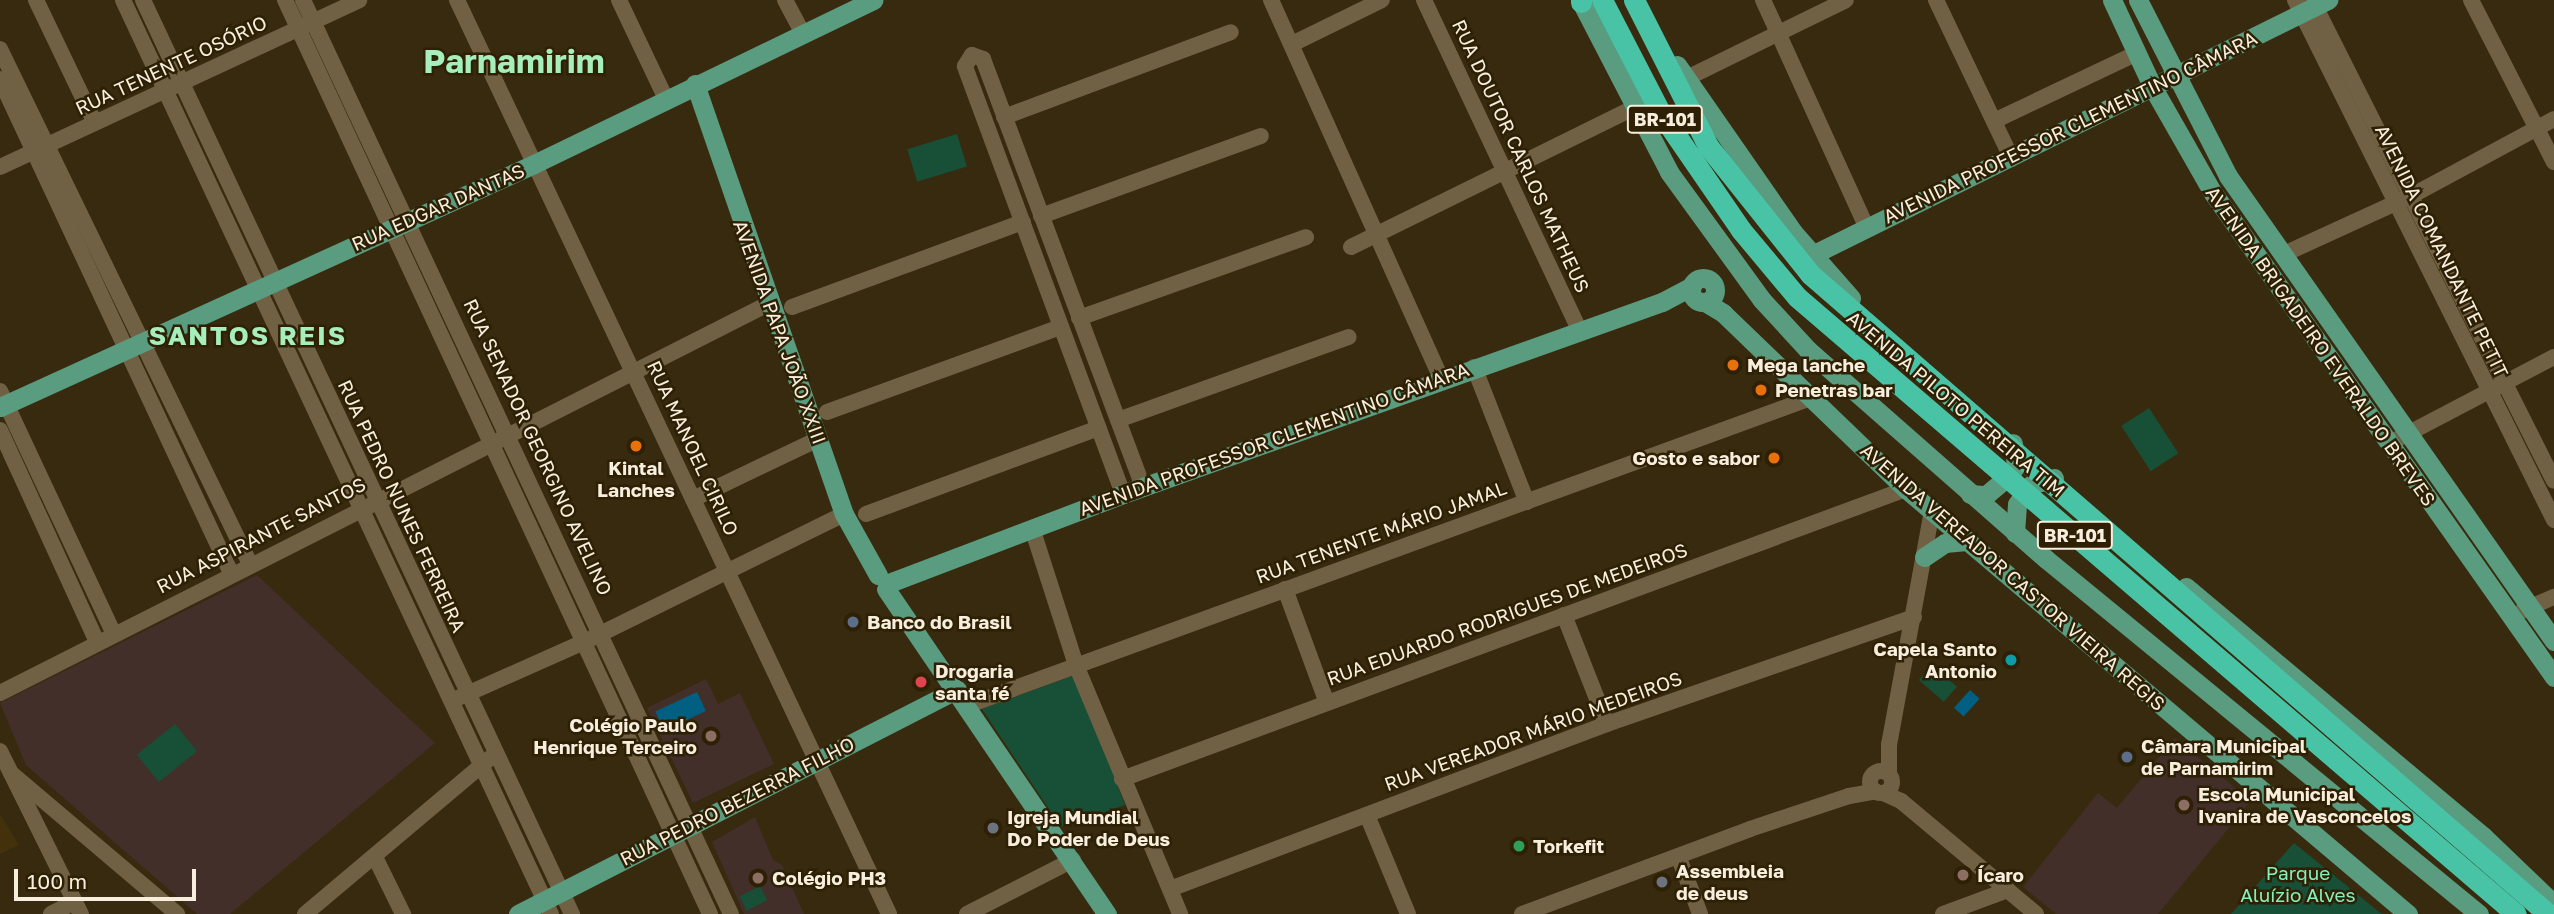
<!DOCTYPE html>
<html>
<head>
<meta charset="utf-8">
<style>
	body { margin:0 }
	#map { position:relative; width:2554px; height:914px; overflow:hidden; background:#382a0e; font-family:"Golos Text",sans-serif }
	div>[style] { position:absolute }
	.built>* { inset:0; background:#43310c }
	.education>* { inset:0; background:#422f2a }
	.green>* { inset:0; background:#184f37; transform-origin:0 0 }
	.water>* { inset:0; background:#015f82; transform-origin:0 0 }
	.minor>* { height:16px; margin:-8px; padding:0 8px; transform-origin:8px; border-radius:8px; background:#716144 }
	.minor>.ring { margin:-8px; padding:0; box-sizing:content-box; background:none; border:16px solid #716144; border-radius:50% }
	.major>* { height:19px; margin:-9.5px; padding:0 9.5px; transform-origin:9.5px; border-radius:9.5px; background:#599c7f }
	.major>.ring { margin:-9.5px; padding:0; box-sizing:content-box; background:none; border:19px solid #599c7f; border-radius:50% }
	.highway>* { height:21px; margin:-10.5px; padding:0 10.5px; transform-origin:10.5px; border-radius:10.5px; background:#49c3a6 }
	.dots>* { width:19px; height:19px; translate:-50% -50%; box-sizing:border-box; border:4px solid #2e2004; border-radius:50% }
	span { translate:-50% -50%; white-space:nowrap; text-align:center; line-height:1.15; -webkit-text-stroke:5px #2e2004; paint-order:stroke }
	.shield-label span { padding:2px 5px; background:#2e2004; border:2px solid; border-radius:5px; -webkit-text-stroke-width:0 }
	.shield-label { font-size:18px; color:#f7eede; font-weight:700 }
	.street-label { font-size:19px; color:#f7eede }
	.poi-label { font-size:19px; color:#f7eede; font-weight:700 }
	.left { translate:0 -50%; text-align:left }
	.right { translate:-100% -50%; text-align:right }
	.park-label { font-size:19px; color:#85efbb }
	.district-label { font-size:26px; color:#a6eebb; font-weight:700; letter-spacing:2px }
	.town-label { font-size:33px; color:#a6eebb; font-weight:700 }
	.scale { position:absolute; left:14px; top:869px; width:182px; height:32px; box-sizing:border-box; border:4px solid #f7eede; border-top:0; padding-left:9px; font-size:21px; line-height:24px; white-space:nowrap; color:#f7eede; -webkit-text-stroke:5px #2e2004; paint-order:stroke }
</style>
</head>
<body>
<div id="map">
	<div class="built">
		<div style="clip-path:polygon(0 814px,19px 845px,0 854px)"></div>
	</div>
	<div class="education">
		<div style="clip-path:polygon(257px 575px,435px 743px,230px 914px,197px 914px,26px 765px,0 703px)"></div>
		<div style="clip-path:polygon(706px 679px,718px 704px,740px 693px,774px 764px,693px 803px,647px 708px)"></div>
		<div style="clip-path:polygon(2175px 738px,2251px 801px,2158px 914px,2056px 914px,2023px 887px,2098px 793px,2117px 808px)"></div>
		<div style="clip-path:polygon(755px 817px,773px 860px,782px 865px,804px 914px,744px 914px,712px 842px)"></div>
	</div>
	<div class="green">
		<div style="left:957px;top:134px;width:34px;height:52px;rotate:73deg"></div>
		<div style="left:2149px;top:408px;width:54px;height:33px;rotate:57deg"></div>
		<div style="left:1932px;top:665px;width:33px;height:20px;rotate:41deg"></div>
		<div style="clip-path:polygon(1075px 675px,1125px 805px,1061px 827px,982px 709px)"></div>
		<div style="left:175px;top:724px;width:35px;height:49px;rotate:51deg"></div>
		<div style="clip-path:polygon(2294px 843px,2378px 911px,2382px 914px,2231px 914px)"></div>
		<div style="left:760px;top:886px;width:16px;height:23px;rotate:63deg"></div>
	</div>
	<div class="water">
		<div style="left:1970px;top:690px;width:13px;height:24px;rotate:42deg"></div>
		<div style="left:697px;top:692px;width:21px;height:46px;rotate:65deg"></div>
	</div>
	<div class="minor">
		<div style="left:36px;top:0;width:136px;rotate:64.4deg"></div>
		<div style="left:123px;top:0;width:1009px;rotate:64.91deg"></div>
		<div style="left:143px;top:0;width:1010px;rotate:64.86deg"></div>
		<div style="left:285px;top:0;width:1008px;rotate:65.06deg"></div>
		<div style="left:303px;top:0;width:1009px;rotate:64.91deg"></div>
		<div style="left:457px;top:0;width:1011px;rotate:64.7deg"></div>
		<div style="left:619px;top:0;width:110px;rotate:64.6deg"></div>
		<div style="left:785px;top:0;width:38px;rotate:62deg"></div>
		<div style="left:1271px;top:0;width:415px;rotate:65.8deg"></div>
		<div style="left:1424px;top:0;width:365px;rotate:64.8deg"></div>
		<div style="left:1763px;top:0;width:248px;rotate:65.5deg"></div>
		<div style="left:1936px;top:0;width:176px;rotate:64.5deg"></div>
		<div style="left:2295px;top:0;width:581px;rotate:63.52deg"></div>
		<div style="left:2312px;top:0;width:538px;rotate:63.29deg"></div>
		<div style="left:2471px;top:0;width:182px;rotate:62.9deg"></div>
		<div style="left:1292px;top:44px;width:100px;rotate:-26.1deg"></div>
		<div style="left:0;top:49px;width:572px;rotate:64.11deg"></div>
		<div style="left:0;top:79px;width:545px;rotate:64.94deg"></div>
		<div style="left:1685px;top:79px;width:179px;rotate:-26.1deg"></div>
		<div style="left:1004px;top:117px;width:242px;rotate:-20.5deg"></div>
		<div style="left:1994px;top:121px;width:158px;rotate:-25.4deg"></div>
		<div style="left:0;top:167px;width:396px;rotate:-24.9deg"></div>
		<div style="left:1041px;top:216px;width:234px;rotate:-20deg"></div>
		<div style="left:1351px;top:247px;width:317px;rotate:-26.2deg"></div>
		<div style="left:2282px;top:255px;width:142px;rotate:-24.6deg"></div>
		<div style="left:2411px;top:196px;width:162px;rotate:-28.3deg"></div>
		<div style="left:792px;top:307px;width:246px;rotate:-20.2deg"></div>
		<div style="left:1079px;top:318px;width:241px;rotate:-19.6deg"></div>
		<div style="left:1474px;top:367px;width:145px;rotate:68.6deg"></div>
		<div style="left:0;top:391px;width:268px;rotate:64.9deg"></div>
		<div style="left:827px;top:412px;width:249px;rotate:-20deg"></div>
		<div style="left:1118px;top:420px;width:245px;rotate:-19.8deg"></div>
		<div style="left:0;top:430px;width:233px;rotate:65.4deg"></div>
		<div style="left:2390px;top:443px;width:185px;rotate:-27.7deg"></div>
		<div style="left:1123px;top:494px;width:456px;rotate:-110.3deg"></div>
		<div style="left:965px;top:66px;width:13px;rotate:-58deg"></div>
		<div style="left:972px;top:55px;width:12px;rotate:20deg"></div>
		<div style="left:983px;top:59px;width:457px;rotate:69.5deg"></div>
		<div style="left:693px;top:499px;width:139px;rotate:-25.6deg"></div>
		<div style="left:866px;top:514px;width:248px;rotate:-20.3deg"></div>
		<div style="left:1032px;top:528px;width:144px;rotate:72.2deg"></div>
		<div style="left:1076px;top:665px;width:270px;rotate:67.3deg"></div>
		<div style="left:1285px;top:589px;width:121px;rotate:69.8deg"></div>
		<div style="left:2522px;top:611px;width:35px;rotate:-24deg"></div>
		<div style="left:1564px;top:615px;width:117px;rotate:68.5deg"></div>
		<div style="left:0;top:693px;width:861px;rotate:-26.86deg"></div>
		<div style="left:458px;top:698px;width:138px;rotate:-24deg"></div>
		<div style="left:584px;top:642px;width:290px;rotate:-26.2deg"></div>
		<div style="left:969px;top:705px;width:893px;rotate:-20.04deg"></div>
		<div style="left:0;top:751px;width:182px;rotate:63.6deg"></div>
		<div class="ring" style="left:1870px;top:771px;width:6px;height:6px"></div>
		<div style="left:11px;top:773px;width:218px;rotate:40.3deg"></div>
		<div style="left:1889px;top:774px;width:29px;rotate:-90deg"></div>
		<div style="left:1889px;top:745px;width:239px;rotate:-79.6deg"></div>
		<div style="left:1122px;top:779px;width:836px;rotate:-20.3deg"></div>
		<div style="left:1883px;top:793px;width:20px;rotate:24deg"></div>
		<div style="left:1901px;top:801px;width:176px;rotate:39.9deg"></div>
		<div style="left:1367px;top:815px;width:107px;rotate:67.5deg"></div>
		<div style="left:375px;top:857px;width:64px;rotate:63.8deg"></div>
		<div style="left:1679px;top:858px;width:60px;rotate:69.4deg"></div>
		<div style="left:1170px;top:889px;width:467px;rotate:-20.7deg"></div>
		<div style="left:1607px;top:724px;width:325px;rotate:-19.2deg"></div>
		<div style="left:51px;top:914px;width:27px;rotate:-27deg"></div>
		<div style="left:305px;top:914px;width:242px;rotate:-40.1deg"></div>
		<div style="left:967px;top:914px;width:119px;rotate:-27deg"></div>
		<div style="left:1522px;top:914px;width:243px;rotate:-20.4deg"></div>
		<div style="left:1750px;top:829px;width:104px;rotate:-18.4deg"></div>
		<div style="left:1849px;top:796px;width:27px;rotate:-10deg"></div>
		<div style="left:1943px;top:914px;width:69px;rotate:-20.3deg"></div>
	</div>
	<div class="major">
		<div style="left:1580px;top:0;width:194px;rotate:62.6deg"></div>
		<div style="left:1669px;top:172px;width:158px;rotate:54deg"></div>
		<div style="left:1762px;top:300px;width:68px;rotate:47.4deg"></div>
		<div style="left:1808px;top:350px;width:317px;rotate:41.3deg"></div>
		<div style="left:2046px;top:559px;width:560px;rotate:39.35deg"></div>
		<div style="left:2112px;top:0;width:97px;rotate:65deg"></div>
		<div style="left:2153px;top:88px;width:121px;rotate:60.3deg"></div>
		<div style="left:2213px;top:193px;width:592px;rotate:54.83deg"></div>
		<div style="left:2138px;top:0;width:198px;rotate:62.9deg"></div>
		<div style="left:2228px;top:176px;width:568px;rotate:54.97deg"></div>
		<div style="left:1677px;top:65px;width:203px;rotate:55.2deg"></div>
		<div style="left:1793px;top:232px;width:88px;rotate:48.7deg"></div>
		<div style="left:695px;top:84px;width:455px;rotate:70.9deg"></div>
		<div style="left:844px;top:514px;width:70px;rotate:60.9deg"></div>
		<div style="left:1812px;top:255px;width:576px;rotate:-26.3deg"></div>
		<div class="ring" style="left:1691px;top:278px;width:5px;height:5px"></div>
		<div style="left:1705px;top:302px;width:21px;rotate:31deg"></div>
		<div style="left:1723px;top:313px;width:254px;rotate:43.9deg"></div>
		<div style="left:1906px;top:489px;width:658px;rotate:40.25deg"></div>
		<div style="left:0;top:407px;width:587px;rotate:-24.47deg"></div>
		<div style="left:534px;top:164px;width:377px;rotate:-25.8deg"></div>
		<div style="left:1970px;top:494px;width:16px;rotate:4deg"></div>
		<div style="left:1986px;top:495px;width:31px;rotate:-40deg"></div>
		<div style="left:2010px;top:475px;width:12px;rotate:-59deg"></div>
		<div style="left:2016px;top:465px;width:22px;rotate:-98deg"></div>
		<div style="left:2015px;top:533px;width:29px;rotate:-86deg"></div>
		<div style="left:2017px;top:504px;width:24px;rotate:-54deg"></div>
		<div style="left:2031px;top:485px;width:24px;rotate:-17deg"></div>
		<div style="left:1924px;top:557px;width:25px;rotate:-34deg"></div>
		<div style="left:1945px;top:543px;width:24px;rotate:-5deg"></div>
		<div style="left:889px;top:583px;width:250px;rotate:-20.8deg"></div>
		<div style="left:1123px;top:494px;width:572px;rotate:-19.61deg"></div>
		<div style="left:1662px;top:302px;width:34px;rotate:-28deg"></div>
		<div style="left:2186px;top:587px;width:388px;rotate:40deg"></div>
		<div style="left:2483px;top:836px;width:98px;rotate:43.8deg"></div>
		<div style="left:886px;top:589px;width:393px;rotate:55.8deg"></div>
		<div style="left:518px;top:914px;width:493px;rotate:-27.1deg"></div>
	</div>
	<div class="highway">
		<div style="left:1581px;top:0;width:2px;rotate:90deg"></div>
		<div style="left:1602px;top:0;width:126px;rotate:62.6deg"></div>
		<div style="left:1660px;top:112px;width:143px;rotate:55.5deg"></div>
		<div style="left:1741px;top:230px;width:87px;rotate:50.1deg"></div>
		<div style="left:1797px;top:297px;width:947px;rotate:40.63deg"></div>
		<div style="left:1634px;top:0;width:164px;rotate:63.1deg"></div>
		<div style="left:1708px;top:146px;width:164px;rotate:51.4deg"></div>
		<div style="left:1810px;top:274px;width:977px;rotate:40.93deg"></div>
	</div>
	<div class="dots">
		<div style="left:1733px;top:365px;background:#e8710a"></div>
		<div style="left:1761px;top:390px;background:#e8710a"></div>
		<div style="left:636px;top:446px;background:#e8710a"></div>
		<div style="left:1774px;top:458px;background:#e8710a"></div>
		<div style="left:853px;top:622px;background:#5c6f8a"></div>
		<div style="left:2011px;top:660px;background:#0f9aa8"></div>
		<div style="left:921px;top:682px;background:#e0444e"></div>
		<div style="left:711px;top:736px;background:#8d6e63"></div>
		<div style="left:2127px;top:757px;background:#5c6f8a"></div>
		<div style="left:2184px;top:805px;background:#8d6e63"></div>
		<div style="left:993px;top:828px;background:#6b7280"></div>
		<div style="left:1519px;top:846px;background:#2e9e5b"></div>
		<div style="left:1963px;top:875px;background:#8d6e63"></div>
		<div style="left:758px;top:878px;background:#8d6e63"></div>
		<div style="left:1662px;top:882px;background:#6b7280"></div>
	</div>
	<div class="shield-label">
		<span style="left:1665px;top:119px">BR-101</span>
		<span style="left:2075px;top:535px">BR-101</span>
	</div>
	<div class="street-label">
		<span style="left:171px;top:65px;rotate:-25deg">RUA TENENTE OSÓRIO</span>
		<span style="left:2070px;top:127px;rotate:-26deg">AVENIDA PROFESSOR CLEMENTINO CÂMARA</span>
		<span style="left:1521px;top:156px;rotate:65deg">RUA DOUTOR CARLOS MATHEUS</span>
		<span style="left:438px;top:207px;rotate:-24deg">RUA EDGAR DANTAS</span>
		<span style="left:2442px;top:251px;rotate:64deg">AVENIDA COMANDANTE PETIT</span>
		<span style="left:780px;top:332px;rotate:70deg">AVENIDA PAPA JOÃO XXIII</span>
		<span style="left:2321px;top:346px;rotate:55deg">AVENIDA BRIGADEIRO EVERALDO BREVES</span>
		<span style="left:1956px;top:404px;rotate:40deg">AVENIDA PILOTO PEREIRA TIM</span>
		<span style="left:1274px;top:439px;rotate:-20deg">AVENIDA PROFESSOR CLEMENTINO CÂMARA</span>
		<span style="left:538px;top:447px;rotate:65deg">RUA SENADOR GEORGINO AVELINO</span>
		<span style="left:693px;top:448px;rotate:65deg">RUA MANOEL CIRILO</span>
		<span style="left:402px;top:506px;rotate:65deg">RUA PEDRO NUNES FERREIRA</span>
		<span style="left:1381px;top:532px;rotate:-20deg">RUA TENENTE MÁRIO JAMAL</span>
		<span style="left:261px;top:535px;rotate:-27deg">RUA ASPIRANTE SANTOS</span>
		<span style="left:2013px;top:577px;rotate:41deg">AVENIDA VEREADOR CASTOR VIEIRA REGIS</span>
		<span style="left:1507px;top:614px;rotate:-20deg">RUA EDUARDO RODRIGUES DE MEDEIROS</span>
		<span style="left:1533px;top:731px;rotate:-20deg">RUA VEREADOR MÁRIO MEDEIROS</span>
		<span style="left:737px;top:801px;rotate:-27deg">RUA PEDRO BEZERRA FILHO</span>
	</div>
	<div class="poi-label">
		<span class="left" style="left:1747px;top:365px">Mega lanche</span>
		<span class="left" style="left:1775px;top:390px">Penetras bar</span>
		<span class="right" style="left:1760px;top:458px">Gosto e sabor</span>
		<span style="left:636px;top:479px">Kintal<br>Lanches</span>
		<span class="left" style="left:867px;top:622px">Banco do Brasil</span>
		<span class="right" style="left:1997px;top:660px">Capela Santo<br>Antonio</span>
		<span class="left" style="left:935px;top:682px">Drogaria<br>santa fé</span>
		<span class="right" style="left:697px;top:736px">Colégio Paulo<br>Henrique Terceiro</span>
		<span class="left" style="left:2141px;top:757px">Câmara Municipal<br>de Parnamirim</span>
		<span class="left" style="left:2198px;top:805px">Escola Municipal<br>Ivanira de Vasconcelos</span>
		<span class="left" style="left:1007px;top:828px">Igreja Mundial<br>Do Poder de Deus</span>
		<span class="left" style="left:1533px;top:846px">Torkefit</span>
		<span class="left" style="left:1676px;top:882px">Assembleia<br>de deus</span>
		<span class="left" style="left:1977px;top:875px">Ícaro</span>
		<span class="left" style="left:772px;top:878px">Colégio PH3</span>
	</div>
	<div class="park-label">
		<span style="left:2298px;top:884px">Parque<br>Aluízio Alves</span>
	</div>
	<div class="district-label">
		<span style="left:248px;top:336px">SANTOS REIS</span>
	</div>
	<div class="town-label">
		<span style="left:514px;top:61px">Parnamirim</span>
	</div>
	<div class="scale">100 m</div>
</div>
</body>
</html>
